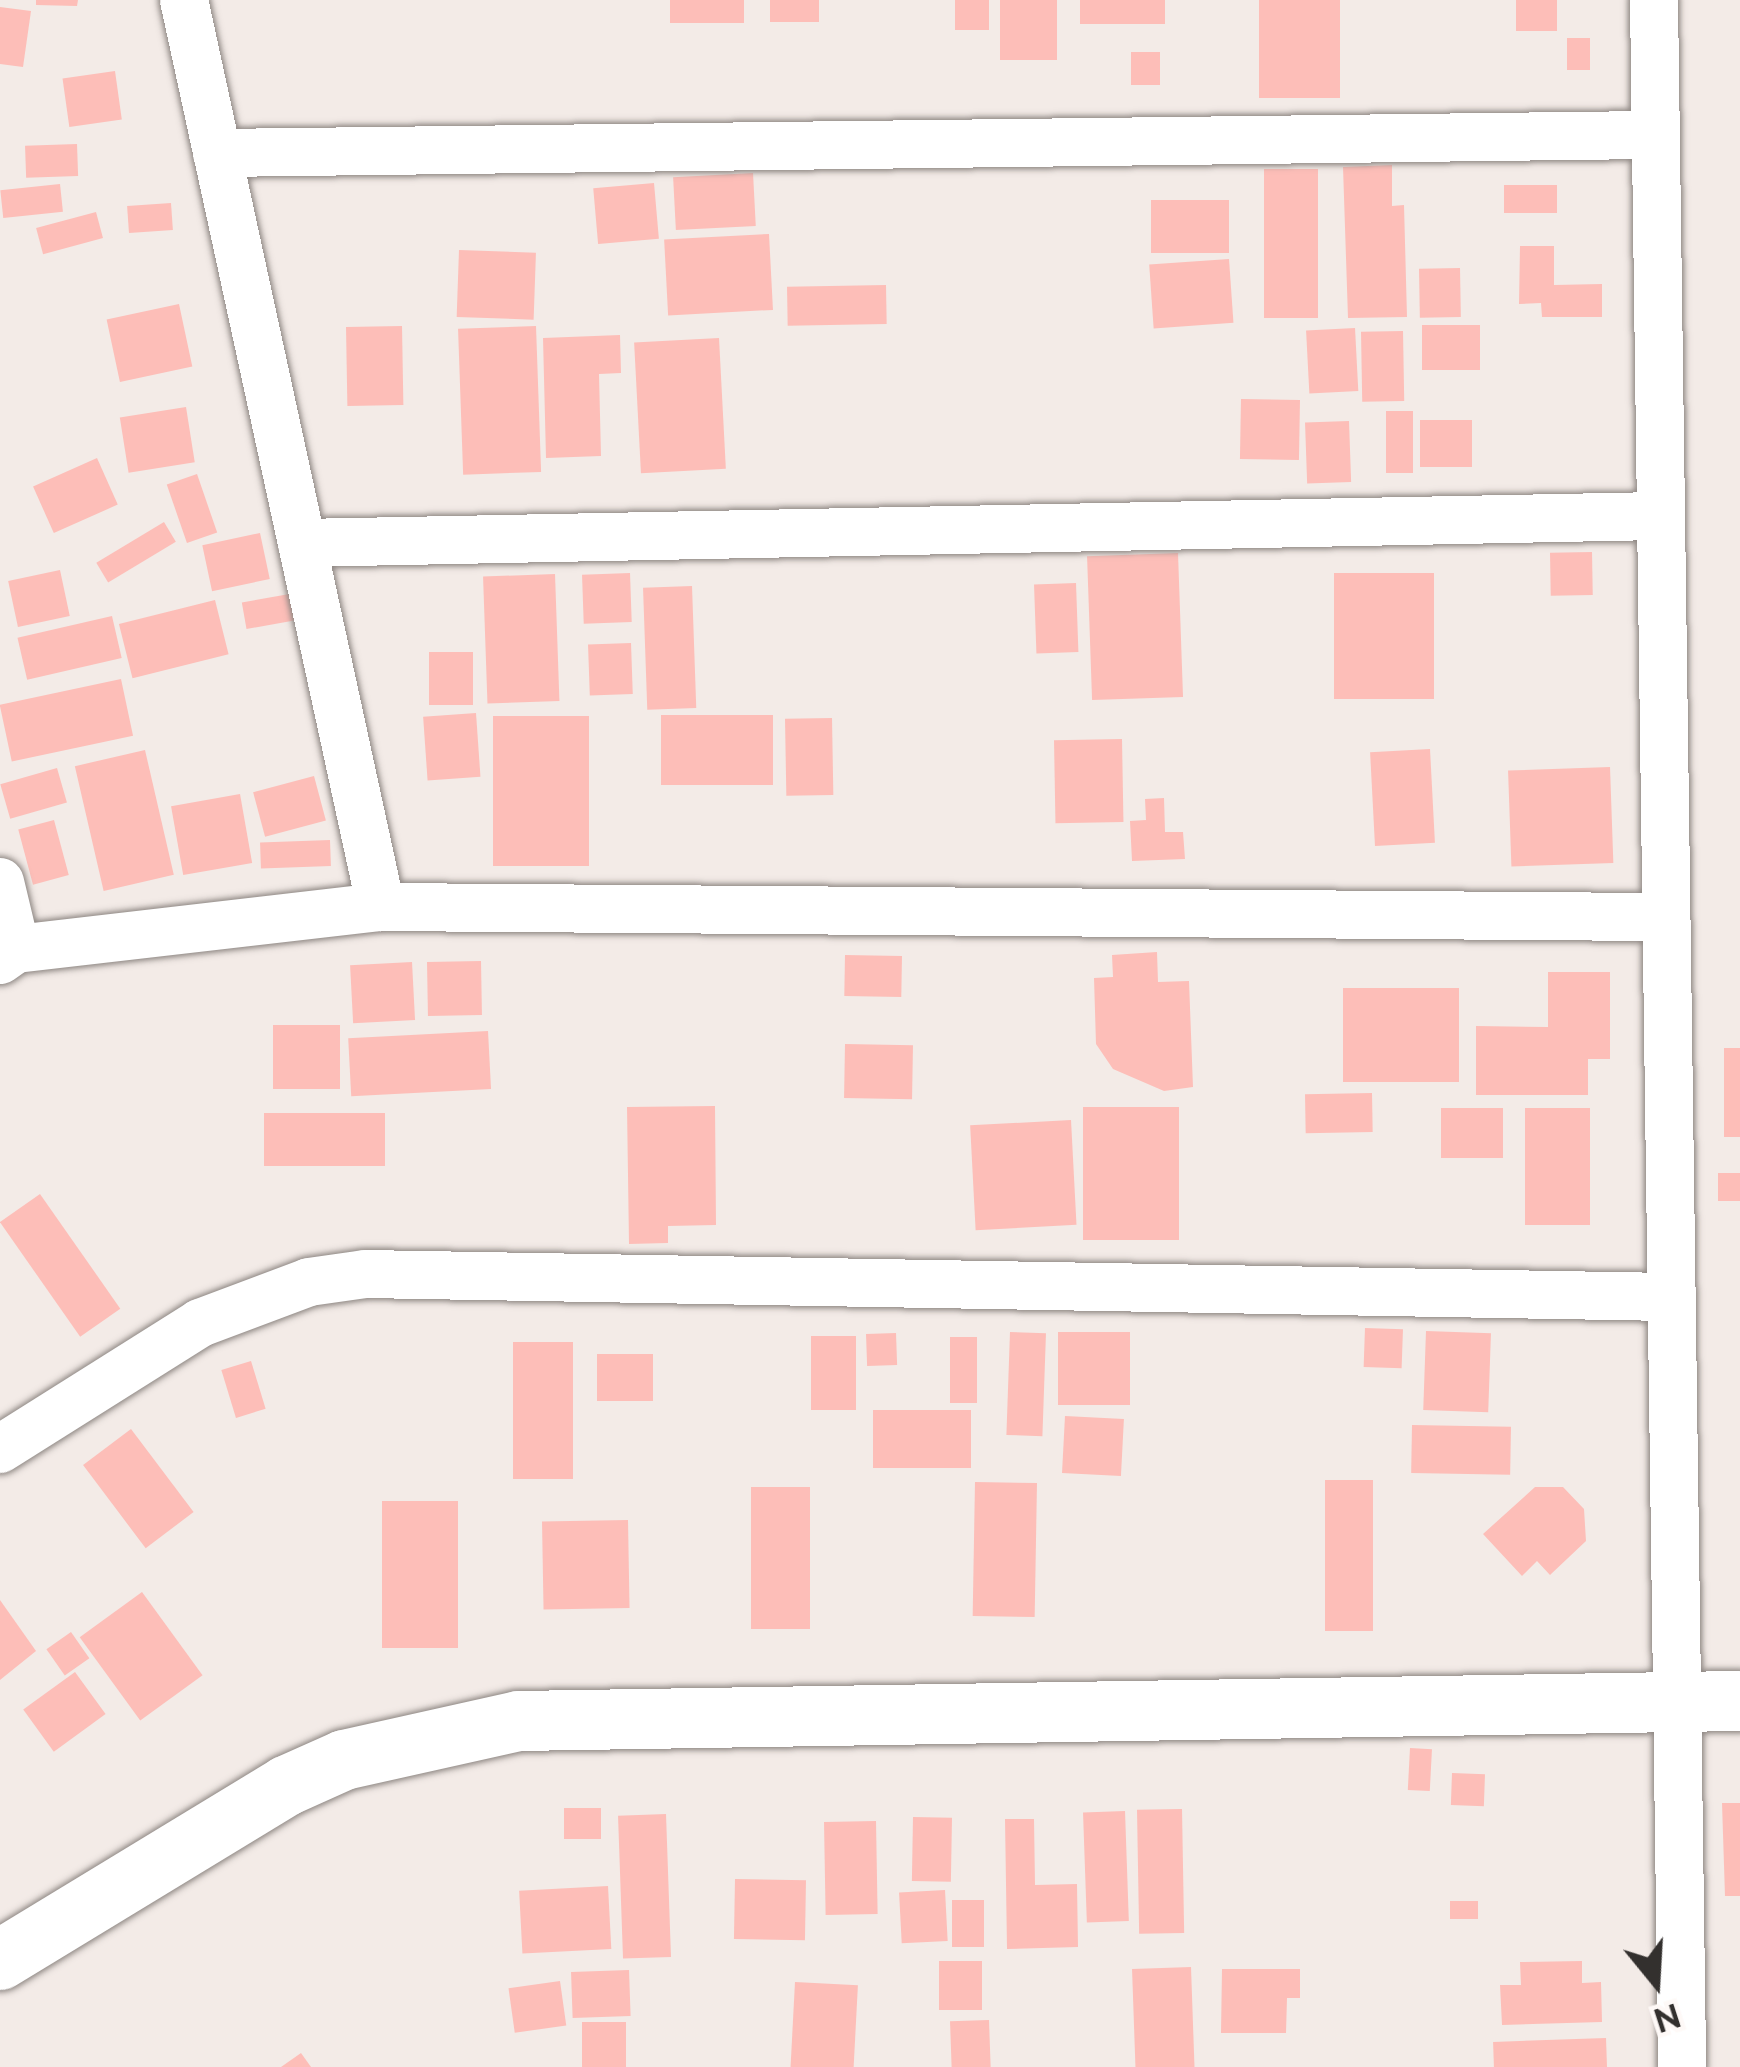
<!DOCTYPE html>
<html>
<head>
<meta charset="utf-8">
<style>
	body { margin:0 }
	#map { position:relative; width:1740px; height:2067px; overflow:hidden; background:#f3ebe7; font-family:Raleway,sans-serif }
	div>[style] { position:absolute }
	.building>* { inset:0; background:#fdbeb8; transform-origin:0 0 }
	.roads { filter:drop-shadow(0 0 3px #8d8682) drop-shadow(0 0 3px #8d8682) }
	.minor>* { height:48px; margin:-24px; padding:0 24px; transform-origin:24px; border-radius:24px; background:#fff }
	.tertiary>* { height:60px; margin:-30px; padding:0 30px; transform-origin:30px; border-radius:30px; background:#fff }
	span { translate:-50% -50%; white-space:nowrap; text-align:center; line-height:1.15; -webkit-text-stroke:9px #fef9f7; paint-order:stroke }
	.north { position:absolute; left:1596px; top:1923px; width:120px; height:120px; -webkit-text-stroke:9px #fef9f7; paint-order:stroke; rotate:162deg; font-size:33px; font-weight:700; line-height:48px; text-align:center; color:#33302e }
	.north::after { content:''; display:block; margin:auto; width:42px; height:54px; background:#33302e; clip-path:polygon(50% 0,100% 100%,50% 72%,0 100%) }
</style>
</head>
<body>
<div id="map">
	<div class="building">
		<div style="clip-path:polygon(36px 0,78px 0,77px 6px,36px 5px)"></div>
		<div style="left:670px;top:0;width:74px;height:23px"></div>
		<div style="left:770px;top:0;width:49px;height:22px"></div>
		<div style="left:955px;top:0;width:34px;height:30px"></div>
		<div style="left:1000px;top:0;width:57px;height:60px"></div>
		<div style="left:1080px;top:0;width:85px;height:24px"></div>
		<div style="left:1259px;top:0;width:81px;height:98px"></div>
		<div style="left:1516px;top:0;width:41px;height:31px"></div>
		<div style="clip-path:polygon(0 7px,31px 11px,23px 67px,0 64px)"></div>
		<div style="left:1567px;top:38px;width:23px;height:32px"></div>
		<div style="left:1131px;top:52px;width:29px;height:33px"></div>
		<div style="left:115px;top:71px;width:49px;height:53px;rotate:82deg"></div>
		<div style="left:77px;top:144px;width:32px;height:52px;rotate:88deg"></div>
		<div style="clip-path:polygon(1392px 165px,1392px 206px,1404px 205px,1407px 317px,1348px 318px,1343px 167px)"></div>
		<div style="left:1264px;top:169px;width:54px;height:149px"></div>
		<div style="left:753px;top:173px;width:53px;height:80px;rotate:87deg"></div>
		<div style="left:654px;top:183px;width:56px;height:61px;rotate:85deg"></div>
		<div style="left:60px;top:184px;width:28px;height:60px;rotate:84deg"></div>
		<div style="left:1557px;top:185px;width:28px;height:53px;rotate:90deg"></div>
		<div style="left:1229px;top:200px;width:53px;height:78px;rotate:90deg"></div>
		<div style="left:171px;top:203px;width:27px;height:44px;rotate:86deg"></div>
		<div style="left:96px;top:212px;width:27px;height:62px;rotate:75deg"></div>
		<div style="left:769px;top:234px;width:76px;height:105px;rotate:87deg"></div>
		<div style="clip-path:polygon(1520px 246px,1554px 246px,1554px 285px,1602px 284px,1602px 317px,1542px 317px,1541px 303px,1519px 304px)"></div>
		<div style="left:459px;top:250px;width:77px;height:67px;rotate:2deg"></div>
		<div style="left:1229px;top:259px;width:64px;height:80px;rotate:86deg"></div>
		<div style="left:1460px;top:268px;width:49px;height:41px;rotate:89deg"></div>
		<div style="left:886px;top:285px;width:39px;height:99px;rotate:89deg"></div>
		<div style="left:179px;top:304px;width:64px;height:74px;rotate:78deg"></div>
		<div style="left:1422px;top:325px;width:58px;height:45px"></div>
		<div style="left:402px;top:326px;width:79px;height:56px;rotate:89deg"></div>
		<div style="left:536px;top:326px;width:146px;height:78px;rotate:88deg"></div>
		<div style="left:1355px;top:328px;width:63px;height:49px;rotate:87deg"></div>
		<div style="left:1403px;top:331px;width:70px;height:42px;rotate:89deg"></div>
		<div style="clip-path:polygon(620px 335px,621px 373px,599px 374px,601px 456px,546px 458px,543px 338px)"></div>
		<div style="left:719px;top:338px;width:131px;height:85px;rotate:87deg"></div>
		<div style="left:1241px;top:399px;width:59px;height:60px;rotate:1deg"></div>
		<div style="left:186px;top:407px;width:56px;height:67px;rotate:81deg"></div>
		<div style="left:1386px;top:411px;width:27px;height:62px"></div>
		<div style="left:1420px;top:420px;width:52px;height:47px"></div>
		<div style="left:1349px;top:421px;width:61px;height:44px;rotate:88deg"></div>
		<div style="left:97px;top:458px;width:51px;height:70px;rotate:66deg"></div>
		<div style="left:197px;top:474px;width:62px;height:32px;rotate:71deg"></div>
		<div style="left:164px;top:522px;width:23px;height:79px;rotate:59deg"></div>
		<div style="left:260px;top:533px;width:47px;height:59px;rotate:78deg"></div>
		<div style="left:1592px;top:552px;width:43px;height:42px;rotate:89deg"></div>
		<div style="left:1178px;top:553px;width:144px;height:91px;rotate:88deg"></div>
		<div style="left:60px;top:570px;width:47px;height:53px;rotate:78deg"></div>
		<div style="left:630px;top:573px;width:49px;height:48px;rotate:88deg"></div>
		<div style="left:1434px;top:573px;width:126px;height:100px;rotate:90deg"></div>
		<div style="left:555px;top:574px;width:127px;height:72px;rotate:88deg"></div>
		<div style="left:1076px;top:583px;width:69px;height:42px;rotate:88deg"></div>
		<div style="left:692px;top:586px;width:122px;height:49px;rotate:88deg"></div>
		<div style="left:295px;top:593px;width:27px;height:54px;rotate:80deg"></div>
		<div style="left:215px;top:600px;width:56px;height:99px;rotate:76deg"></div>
		<div style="left:112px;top:616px;width:43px;height:97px;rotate:77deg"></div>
		<div style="left:631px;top:643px;width:51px;height:43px;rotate:88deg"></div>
		<div style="left:429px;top:652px;width:44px;height:53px"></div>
		<div style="left:121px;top:679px;width:58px;height:124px;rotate:78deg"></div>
		<div style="left:476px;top:713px;width:64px;height:53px;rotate:86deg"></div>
		<div style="left:773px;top:715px;width:70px;height:112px;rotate:90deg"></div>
		<div style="left:493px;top:716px;width:96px;height:150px"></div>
		<div style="left:832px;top:718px;width:77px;height:47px;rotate:89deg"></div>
		<div style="left:1122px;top:739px;width:83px;height:68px;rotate:89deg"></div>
		<div style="left:1430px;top:749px;width:94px;height:60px;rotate:87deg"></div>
		<div style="left:145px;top:750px;width:128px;height:72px;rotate:77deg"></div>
		<div style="left:1610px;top:767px;width:96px;height:102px;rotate:88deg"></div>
		<div style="left:57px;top:768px;width:36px;height:59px;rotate:74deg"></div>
		<div style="left:314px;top:776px;width:46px;height:63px;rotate:75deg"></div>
		<div style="left:240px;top:794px;width:70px;height:70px;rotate:80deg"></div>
		<div style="clip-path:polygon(1164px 798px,1165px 832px,1183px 832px,1185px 859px,1132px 861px,1130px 821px,1146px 820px,1145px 799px)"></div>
		<div style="left:54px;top:820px;width:57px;height:37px;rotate:75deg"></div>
		<div style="left:330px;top:840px;width:26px;height:70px;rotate:88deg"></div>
		<div style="clip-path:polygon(1157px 952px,1158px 982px,1189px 981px,1193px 1087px,1164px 1091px,1113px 1069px,1096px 1044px,1094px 978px,1113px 977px,1112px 955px)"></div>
		<div style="left:845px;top:955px;width:57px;height:41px;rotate:1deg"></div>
		<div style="left:481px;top:961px;width:54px;height:54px;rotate:89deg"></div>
		<div style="left:412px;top:962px;width:58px;height:62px;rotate:87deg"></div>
		<div style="clip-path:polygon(1548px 972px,1610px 972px,1610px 1059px,1588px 1059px,1588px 1095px,1476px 1095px,1476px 1026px,1548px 1027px)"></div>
		<div style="left:1343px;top:988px;width:116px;height:94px"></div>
		<div style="left:273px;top:1025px;width:67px;height:64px"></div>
		<div style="left:488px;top:1031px;width:58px;height:140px;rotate:87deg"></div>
		<div style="left:845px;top:1044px;width:68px;height:54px;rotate:1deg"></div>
		<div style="left:1740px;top:1048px;width:89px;height:16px;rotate:90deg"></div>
		<div style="left:1372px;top:1093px;width:39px;height:67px;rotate:89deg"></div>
		<div style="clip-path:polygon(715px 1106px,716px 1225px,668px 1226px,668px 1243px,629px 1244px,627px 1107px)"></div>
		<div style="left:1083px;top:1107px;width:96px;height:133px"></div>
		<div style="left:1441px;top:1108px;width:62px;height:50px"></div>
		<div style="left:1590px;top:1108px;width:117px;height:65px;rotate:90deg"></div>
		<div style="left:264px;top:1113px;width:121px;height:53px"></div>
		<div style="left:1071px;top:1120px;width:105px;height:101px;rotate:87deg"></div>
		<div style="left:1718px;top:1173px;width:22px;height:28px"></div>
		<div style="left:40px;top:1194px;width:140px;height:49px;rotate:55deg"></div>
		<div style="left:1365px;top:1328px;width:38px;height:39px;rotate:2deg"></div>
		<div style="left:1426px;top:1331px;width:65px;height:79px;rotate:2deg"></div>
		<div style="left:1010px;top:1332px;width:36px;height:103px;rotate:2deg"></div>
		<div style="left:1058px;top:1332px;width:72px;height:73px"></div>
		<div style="left:896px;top:1333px;width:32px;height:30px;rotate:88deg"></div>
		<div style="left:811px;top:1336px;width:45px;height:74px"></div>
		<div style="left:950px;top:1337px;width:27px;height:66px"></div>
		<div style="left:513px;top:1342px;width:60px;height:137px"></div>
		<div style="left:597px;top:1354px;width:56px;height:47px"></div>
		<div style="left:251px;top:1361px;width:50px;height:31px;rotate:73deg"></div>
		<div style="left:873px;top:1410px;width:98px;height:58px"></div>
		<div style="left:1065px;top:1416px;width:59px;height:57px;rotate:3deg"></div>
		<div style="left:1412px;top:1425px;width:99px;height:48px;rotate:1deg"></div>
		<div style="left:131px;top:1429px;width:104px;height:60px;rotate:53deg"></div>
		<div style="left:1325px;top:1480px;width:48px;height:151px"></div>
		<div style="left:975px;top:1482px;width:62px;height:134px;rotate:1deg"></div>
		<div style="left:810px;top:1487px;width:142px;height:59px;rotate:90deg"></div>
		<div style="clip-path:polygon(1535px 1487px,1563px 1487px,1584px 1509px,1586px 1541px,1550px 1575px,1537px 1561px,1522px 1576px,1483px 1534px)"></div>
		<div style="left:458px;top:1501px;width:147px;height:76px;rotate:90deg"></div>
		<div style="left:628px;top:1520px;width:88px;height:86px;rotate:89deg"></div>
		<div style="left:142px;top:1592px;width:103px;height:77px;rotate:54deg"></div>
		<div style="clip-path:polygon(0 1600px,36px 1651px,0 1680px)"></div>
		<div style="left:71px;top:1632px;width:32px;height:30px;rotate:55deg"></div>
		<div style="left:75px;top:1672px;width:52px;height:64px;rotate:54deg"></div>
		<div style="left:1410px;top:1748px;width:22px;height:42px;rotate:3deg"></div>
		<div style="left:1452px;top:1773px;width:33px;height:32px;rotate:2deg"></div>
		<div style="clip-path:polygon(1722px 1803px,1740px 1803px,1740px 1896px,1725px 1896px)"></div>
		<div style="left:564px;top:1808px;width:37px;height:31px"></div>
		<div style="left:1182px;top:1809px;width:124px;height:45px;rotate:89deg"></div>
		<div style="left:1125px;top:1811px;width:110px;height:42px;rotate:88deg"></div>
		<div style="left:666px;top:1814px;width:143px;height:48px;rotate:88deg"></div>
		<div style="left:913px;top:1817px;width:39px;height:64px;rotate:1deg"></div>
		<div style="clip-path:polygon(1005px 1819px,1034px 1819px,1035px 1885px,1077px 1884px,1078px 1947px,1007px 1949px)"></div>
		<div style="left:876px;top:1821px;width:93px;height:52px;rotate:89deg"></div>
		<div style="left:735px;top:1879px;width:71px;height:60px;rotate:1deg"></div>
		<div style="left:608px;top:1886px;width:63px;height:89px;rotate:87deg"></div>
		<div style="left:945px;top:1890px;width:51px;height:46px;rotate:87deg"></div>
		<div style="left:952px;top:1900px;width:32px;height:47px"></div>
		<div style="left:1450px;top:1901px;width:28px;height:18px"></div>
		<div style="left:939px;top:1961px;width:43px;height:49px"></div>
		<div style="clip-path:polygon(1582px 1961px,1582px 1983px,1601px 1982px,1602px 2022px,1502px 2025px,1500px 1985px,1521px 1985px,1520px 1962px)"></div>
		<div style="left:1191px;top:1967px;width:100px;height:59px;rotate:88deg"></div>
		<div style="clip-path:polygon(1222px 1969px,1300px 1969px,1300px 1998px,1287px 1998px,1286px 2033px,1221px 2033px)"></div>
		<div style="left:629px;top:1970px;width:46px;height:58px;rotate:88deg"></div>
		<div style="left:560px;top:1981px;width:45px;height:52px;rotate:82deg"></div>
		<div style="left:795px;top:1982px;width:63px;height:85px;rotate:3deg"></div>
		<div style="left:989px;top:2020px;width:47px;height:39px;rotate:88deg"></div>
		<div style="left:582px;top:2022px;width:44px;height:45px"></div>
		<div style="left:1606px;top:2038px;width:29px;height:113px;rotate:88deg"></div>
		<div style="clip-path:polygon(301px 2053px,311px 2067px,281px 2067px)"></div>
	</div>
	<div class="roads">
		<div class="minor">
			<div style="left:184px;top:0;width:928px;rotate:77.75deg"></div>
			<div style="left:1654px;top:0;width:2067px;rotate:89.22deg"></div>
			<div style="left:217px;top:153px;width:1439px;rotate:-0.72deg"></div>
			<div style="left:302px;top:543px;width:1359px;rotate:-1.14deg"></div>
			<div style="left:0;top:882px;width:69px;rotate:76.6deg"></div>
			<div style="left:0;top:960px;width:19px;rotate:-35deg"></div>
			<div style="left:16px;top:949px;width:367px;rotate:-6.6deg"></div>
			<div style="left:381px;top:907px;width:1285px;rotate:0.45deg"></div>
			<div style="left:0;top:1449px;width:236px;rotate:-32.2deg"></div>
			<div style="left:200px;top:1323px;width:116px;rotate:-20.6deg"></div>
			<div style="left:309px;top:1282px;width:57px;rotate:-8.1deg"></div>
			<div style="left:365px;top:1274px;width:1306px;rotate:1.01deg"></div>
		</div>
		<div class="tertiary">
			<div style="left:0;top:1960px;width:335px;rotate:-31.3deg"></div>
			<div style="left:286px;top:1786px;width:64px;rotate:-24.1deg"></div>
			<div style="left:344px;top:1760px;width:179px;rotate:-12.6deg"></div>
			<div style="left:519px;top:1721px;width:1221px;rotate:-0.94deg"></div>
		</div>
	</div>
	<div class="north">N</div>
</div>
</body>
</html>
